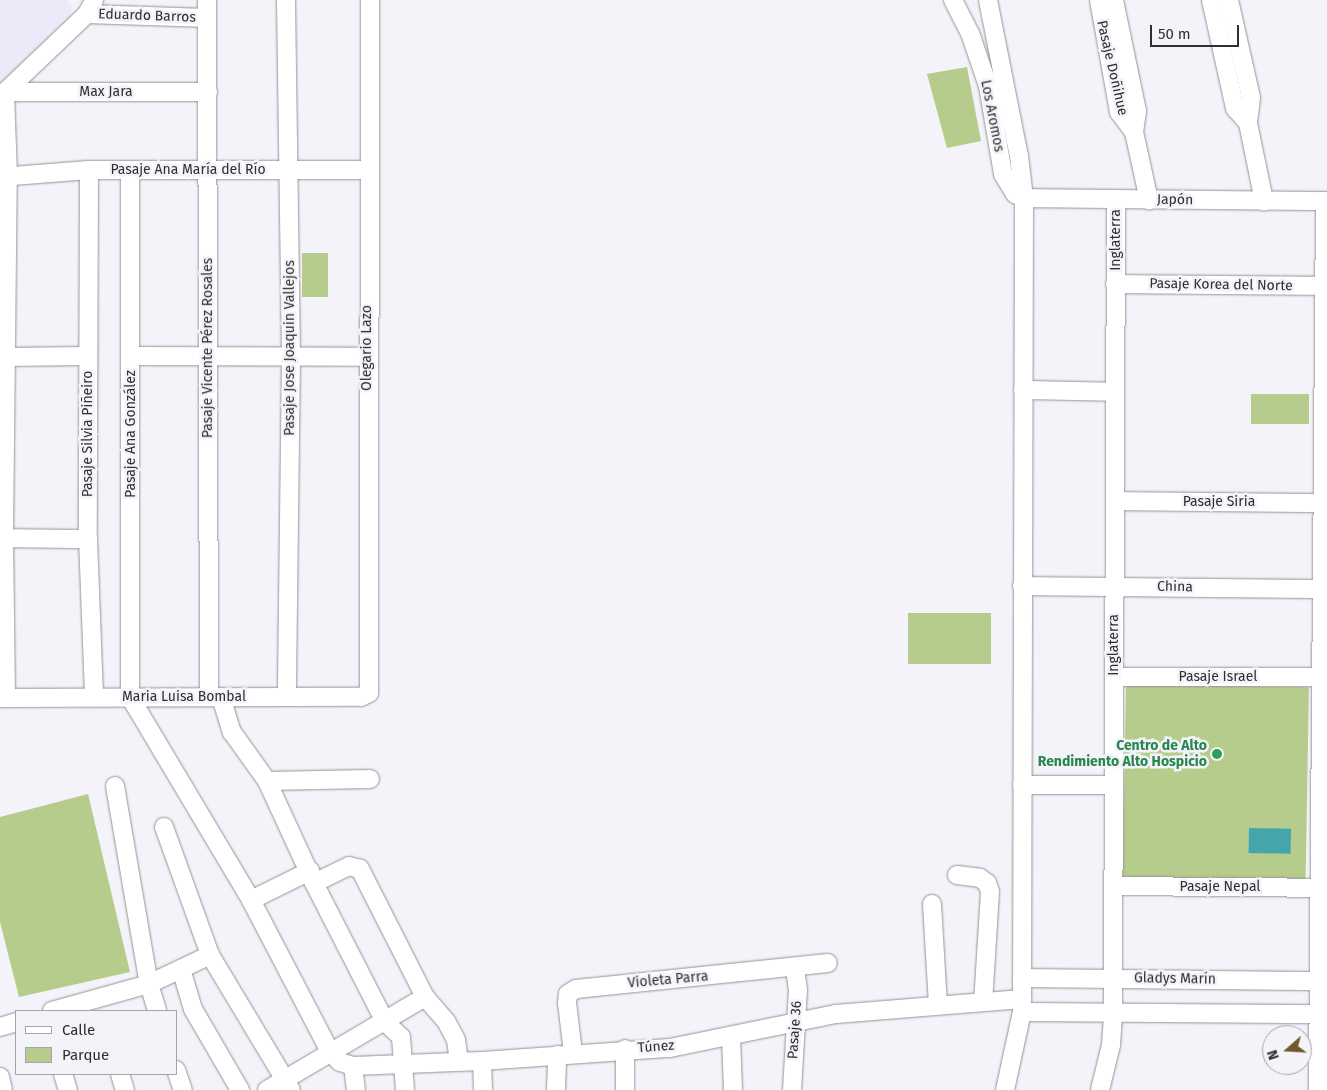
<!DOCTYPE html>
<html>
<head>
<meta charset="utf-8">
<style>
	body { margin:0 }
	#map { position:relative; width:1327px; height:1090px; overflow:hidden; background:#f3f3f9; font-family:"Fira Sans",sans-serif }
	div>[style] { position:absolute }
	.built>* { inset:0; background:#ebeaf8 }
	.green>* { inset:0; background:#b5cc8c; transform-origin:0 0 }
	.water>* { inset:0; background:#44a5ad; transform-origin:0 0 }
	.roads { filter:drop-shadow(0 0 1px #939398) drop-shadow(0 0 1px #939398) }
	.minor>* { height:18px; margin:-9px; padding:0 9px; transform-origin:9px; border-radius:9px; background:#fff }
	.dots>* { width:14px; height:14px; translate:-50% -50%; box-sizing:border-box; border:2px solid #f3f3f9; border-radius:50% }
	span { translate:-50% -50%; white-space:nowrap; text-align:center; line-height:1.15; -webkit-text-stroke:5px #f3f3f9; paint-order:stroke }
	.street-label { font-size:14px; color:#2f2f31 }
	.leisure-label { font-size:14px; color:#27864d; font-weight:700 }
	.right { translate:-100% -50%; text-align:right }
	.legend { position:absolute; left:15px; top:1010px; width:162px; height:65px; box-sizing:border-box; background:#f3f3f9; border:1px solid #a5a5a9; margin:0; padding:6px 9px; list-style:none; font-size:15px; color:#2f2f31 }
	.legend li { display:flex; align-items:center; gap:10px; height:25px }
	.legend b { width:25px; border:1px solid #a5a5a9 }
	.north { position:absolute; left:1262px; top:1025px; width:50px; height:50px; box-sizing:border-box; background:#f3f3f9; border:1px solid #a5a5a9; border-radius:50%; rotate:251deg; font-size:14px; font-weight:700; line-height:20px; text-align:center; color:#2f2f31 }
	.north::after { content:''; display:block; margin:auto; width:18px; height:22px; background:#705929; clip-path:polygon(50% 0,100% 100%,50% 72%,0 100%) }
	.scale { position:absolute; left:1150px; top:25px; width:89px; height:22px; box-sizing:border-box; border:2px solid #2f2f31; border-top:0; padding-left:6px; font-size:15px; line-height:18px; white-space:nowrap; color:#2f2f31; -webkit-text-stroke:4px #f3f3f9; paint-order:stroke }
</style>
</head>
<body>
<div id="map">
	<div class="built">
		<div style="clip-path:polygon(0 0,65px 0,72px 7px,70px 17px,0 84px)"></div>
	</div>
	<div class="green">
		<div style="clip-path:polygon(967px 67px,981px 141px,947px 148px,927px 74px)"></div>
		<div style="left:302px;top:253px;width:26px;height:44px"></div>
		<div style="left:1251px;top:394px;width:58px;height:30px"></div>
		<div style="left:991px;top:613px;width:51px;height:83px;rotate:90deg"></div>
		<div style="left:1126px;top:684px;width:183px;height:195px;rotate:1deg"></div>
		<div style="clip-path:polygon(88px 794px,130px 972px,19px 997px,0 922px,0 817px)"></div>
	</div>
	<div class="water">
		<div style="left:1249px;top:828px;width:42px;height:25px;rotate:1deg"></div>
	</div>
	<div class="roads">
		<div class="minor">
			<div style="left:207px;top:0;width:697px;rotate:89.84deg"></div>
			<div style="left:286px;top:0;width:357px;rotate:89.2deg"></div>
			<div style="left:291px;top:357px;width:340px;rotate:90.7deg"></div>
			<div style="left:953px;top:0;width:37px;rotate:63deg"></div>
			<div style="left:970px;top:33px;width:56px;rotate:71.2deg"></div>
			<div style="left:988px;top:86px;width:89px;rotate:80.3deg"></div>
			<div style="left:1003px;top:174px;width:23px;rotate:59deg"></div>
			<div style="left:1015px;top:194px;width:10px;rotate:24deg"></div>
			<div style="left:1024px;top:198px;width:303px;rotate:0.6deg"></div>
			<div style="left:988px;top:0;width:159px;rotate:78.8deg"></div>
			<div style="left:1019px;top:156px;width:42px;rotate:83.2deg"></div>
			<div style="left:1024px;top:198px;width:814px;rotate:90.14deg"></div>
			<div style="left:1022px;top:1012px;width:80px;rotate:102.3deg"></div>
			<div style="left:1099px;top:0;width:114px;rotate:79.9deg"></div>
			<div style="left:1119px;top:112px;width:25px;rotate:53deg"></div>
			<div style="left:1114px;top:0;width:113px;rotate:78.3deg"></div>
			<div style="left:1137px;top:111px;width:21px;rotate:98deg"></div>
			<div style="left:1134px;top:132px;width:70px;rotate:77.6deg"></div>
			<div style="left:1211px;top:0;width:111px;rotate:77.5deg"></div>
			<div style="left:1235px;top:108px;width:20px;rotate:49deg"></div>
			<div style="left:1229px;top:0;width:100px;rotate:77.3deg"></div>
			<div style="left:1251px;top:98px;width:25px;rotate:97deg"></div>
			<div style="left:1248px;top:123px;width:80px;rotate:78.4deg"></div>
			<div style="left:87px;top:14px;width:120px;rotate:1.9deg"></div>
			<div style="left:0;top:97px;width:7px;rotate:-45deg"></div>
			<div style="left:5px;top:92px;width:203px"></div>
			<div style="left:89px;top:170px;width:369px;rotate:90.2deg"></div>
			<div style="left:88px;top:539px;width:158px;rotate:87.8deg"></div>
			<div style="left:130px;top:170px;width:527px;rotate:90deg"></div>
			<div style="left:130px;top:697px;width:236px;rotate:59.2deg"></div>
			<div style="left:251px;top:900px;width:171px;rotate:62.5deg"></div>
			<div style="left:330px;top:1052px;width:14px;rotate:45deg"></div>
			<div style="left:340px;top:1062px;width:14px;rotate:17deg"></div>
			<div style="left:353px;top:1066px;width:129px;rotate:-2.2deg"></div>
			<div style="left:482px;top:1061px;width:188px;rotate:-4deg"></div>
			<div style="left:670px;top:1048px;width:169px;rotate:-11.6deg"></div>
			<div style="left:836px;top:1014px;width:187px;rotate:-4.6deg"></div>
			<div style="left:0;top:177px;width:89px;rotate:-4.5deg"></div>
			<div style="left:89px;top:170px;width:279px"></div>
			<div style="left:1115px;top:284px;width:212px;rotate:0.5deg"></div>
			<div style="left:131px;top:356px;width:236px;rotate:0.2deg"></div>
			<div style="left:5px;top:357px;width:82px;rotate:-0.7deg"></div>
			<div style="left:1023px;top:390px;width:92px;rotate:1.2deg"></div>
			<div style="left:1115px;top:501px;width:208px;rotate:0.6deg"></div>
			<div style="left:4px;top:538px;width:84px;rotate:0.7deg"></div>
			<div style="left:1022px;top:586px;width:305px;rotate:0.6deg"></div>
			<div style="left:1114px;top:677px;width:207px"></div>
			<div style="left:221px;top:697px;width:37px;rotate:73deg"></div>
			<div style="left:232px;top:732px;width:60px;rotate:54.5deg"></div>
			<div style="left:267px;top:781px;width:112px;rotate:65.3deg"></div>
			<div style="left:314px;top:883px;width:156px;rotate:62.9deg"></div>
			<div style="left:0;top:698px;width:361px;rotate:-0.2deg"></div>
			<div style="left:361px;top:697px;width:9px;rotate:-27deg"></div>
			<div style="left:369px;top:693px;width:693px;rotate:-89.92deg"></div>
			<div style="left:6px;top:698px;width:160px;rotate:-90.7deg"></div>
			<div style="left:4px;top:538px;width:363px;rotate:-89.4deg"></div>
			<div style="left:8px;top:175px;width:83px;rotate:-92.1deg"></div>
			<div style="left:5px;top:92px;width:113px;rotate:-43.6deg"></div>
			<div style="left:87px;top:14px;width:16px;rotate:-63deg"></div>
			<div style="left:267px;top:781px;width:103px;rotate:-1.1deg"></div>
			<div style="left:1022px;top:785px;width:92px"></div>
			<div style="left:115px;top:786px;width:201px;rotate:80.3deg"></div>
			<div style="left:149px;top:984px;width:28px;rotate:73deg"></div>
			<div style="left:164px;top:827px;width:136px;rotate:70.2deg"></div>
			<div style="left:210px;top:955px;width:157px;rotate:59deg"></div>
			<div style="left:957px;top:875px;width:23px;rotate:7deg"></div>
			<div style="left:980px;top:878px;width:9px;rotate:36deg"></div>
			<div style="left:987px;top:883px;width:9px;rotate:72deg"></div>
			<div style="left:990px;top:892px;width:110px;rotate:93.6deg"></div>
			<div style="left:1114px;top:886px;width:213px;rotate:0.5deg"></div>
			<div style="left:251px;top:900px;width:66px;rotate:-26.2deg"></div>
			<div style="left:932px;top:904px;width:101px;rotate:86.6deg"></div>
			<div style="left:181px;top:969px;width:42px;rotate:73.3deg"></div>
			<div style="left:193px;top:1009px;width:94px;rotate:59.9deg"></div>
			<div style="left:1022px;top:978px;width:305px;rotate:0.6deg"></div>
			<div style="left:425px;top:997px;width:32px;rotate:49deg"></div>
			<div style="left:446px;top:1021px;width:21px;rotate:62deg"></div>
			<div style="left:456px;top:1040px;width:21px;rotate:82deg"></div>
			<div style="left:52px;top:1011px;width:101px;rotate:-15.6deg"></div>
			<div style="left:149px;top:984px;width:68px;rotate:-25.4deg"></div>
			<div style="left:1022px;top:1012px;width:305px;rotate:0.4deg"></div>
			<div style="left:385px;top:1022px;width:22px;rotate:43deg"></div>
			<div style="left:401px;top:1037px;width:53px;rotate:85.7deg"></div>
			<div style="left:0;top:1027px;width:17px;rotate:-17deg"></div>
			<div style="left:731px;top:1036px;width:54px;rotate:87.9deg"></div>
			<div style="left:625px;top:1049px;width:41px;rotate:90deg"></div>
			<div style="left:573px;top:1053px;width:50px;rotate:-96.8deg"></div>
			<div style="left:567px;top:1003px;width:9px;rotate:-84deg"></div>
			<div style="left:568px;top:994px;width:9px;rotate:-32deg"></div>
			<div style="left:576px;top:989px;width:253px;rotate:-5.9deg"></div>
			<div style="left:482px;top:1061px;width:29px;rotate:88deg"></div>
			<div style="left:353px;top:1066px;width:24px;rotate:83deg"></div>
			<div style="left:176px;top:1070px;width:21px;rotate:71deg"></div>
			<div style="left:63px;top:1074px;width:17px;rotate:73deg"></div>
			<div style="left:120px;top:1074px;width:17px;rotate:73deg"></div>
			<div style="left:0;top:1077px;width:13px;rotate:77deg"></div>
			<div style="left:267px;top:1090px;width:183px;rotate:-30.5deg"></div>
			<div style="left:425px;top:997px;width:144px;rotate:-116.9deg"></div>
			<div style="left:360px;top:869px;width:11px;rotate:-165deg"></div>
			<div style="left:349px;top:866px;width:39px;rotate:154deg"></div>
			<div style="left:556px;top:1090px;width:35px;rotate:-88deg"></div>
			<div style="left:792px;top:1090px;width:100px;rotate:-86.6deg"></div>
			<div style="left:798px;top:990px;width:21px;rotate:-98deg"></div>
			<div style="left:1100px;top:1090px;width:46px;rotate:-76.3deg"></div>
			<div style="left:1111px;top:1045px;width:32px;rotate:-86deg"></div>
			<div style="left:1113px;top:1013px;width:814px;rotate:-89.79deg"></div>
			<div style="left:1318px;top:1090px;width:889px;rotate:-89.55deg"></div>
		</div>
	</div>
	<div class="dots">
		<div style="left:1217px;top:754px;background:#2e9e5b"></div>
	</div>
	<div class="street-label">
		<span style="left:147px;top:16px;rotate:2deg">Eduardo Barros</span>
		<span style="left:1112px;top:68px;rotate:77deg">Pasaje Doñihue</span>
		<span style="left:106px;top:92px">Max Jara</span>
		<span style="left:992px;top:116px;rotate:79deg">Los Aromos</span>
		<span style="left:188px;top:170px">Pasaje Ana María del Río</span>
		<span style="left:1175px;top:200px;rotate:1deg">Japón</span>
		<span style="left:1116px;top:240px;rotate:-90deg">Inglaterra</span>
		<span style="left:1221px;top:285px;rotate:1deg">Pasaje Korea del Norte</span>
		<span style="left:208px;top:348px;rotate:-90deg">Pasaje Vicente Pérez Rosales</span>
		<span style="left:290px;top:348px;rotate:-90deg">Pasaje Jose Joaquin Vallejos</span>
		<span style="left:367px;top:348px;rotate:-90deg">Olegario Lazo</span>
		<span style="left:88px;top:434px;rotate:-90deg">Pasaje Silvia Piñeiro</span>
		<span style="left:131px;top:434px;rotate:-90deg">Pasaje Ana González</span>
		<span style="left:1219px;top:502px">Pasaje Siria</span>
		<span style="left:1175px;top:587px;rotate:1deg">China</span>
		<span style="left:1114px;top:645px;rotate:-90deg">Inglaterra</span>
		<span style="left:1218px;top:677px">Pasaje Israel</span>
		<span style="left:184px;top:697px">Maria Luisa Bombal</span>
		<span style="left:1220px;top:887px">Pasaje Nepal</span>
		<span style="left:1175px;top:979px;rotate:1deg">Gladys Marín</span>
		<span style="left:668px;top:980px;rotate:-5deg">Violeta Parra</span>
		<span style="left:795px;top:1030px;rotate:-86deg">Pasaje 36</span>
		<span style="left:656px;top:1047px;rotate:-4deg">Túnez</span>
	</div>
	<div class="leisure-label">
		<span class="right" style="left:1207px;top:754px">Centro de Alto<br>Rendimiento Alto Hospicio</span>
	</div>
	<ul class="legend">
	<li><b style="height:6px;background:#fff"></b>Calle</li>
	<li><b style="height:14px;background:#b5cc8c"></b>Parque</li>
	</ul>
	<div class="north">N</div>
	<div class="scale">50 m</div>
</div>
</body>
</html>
